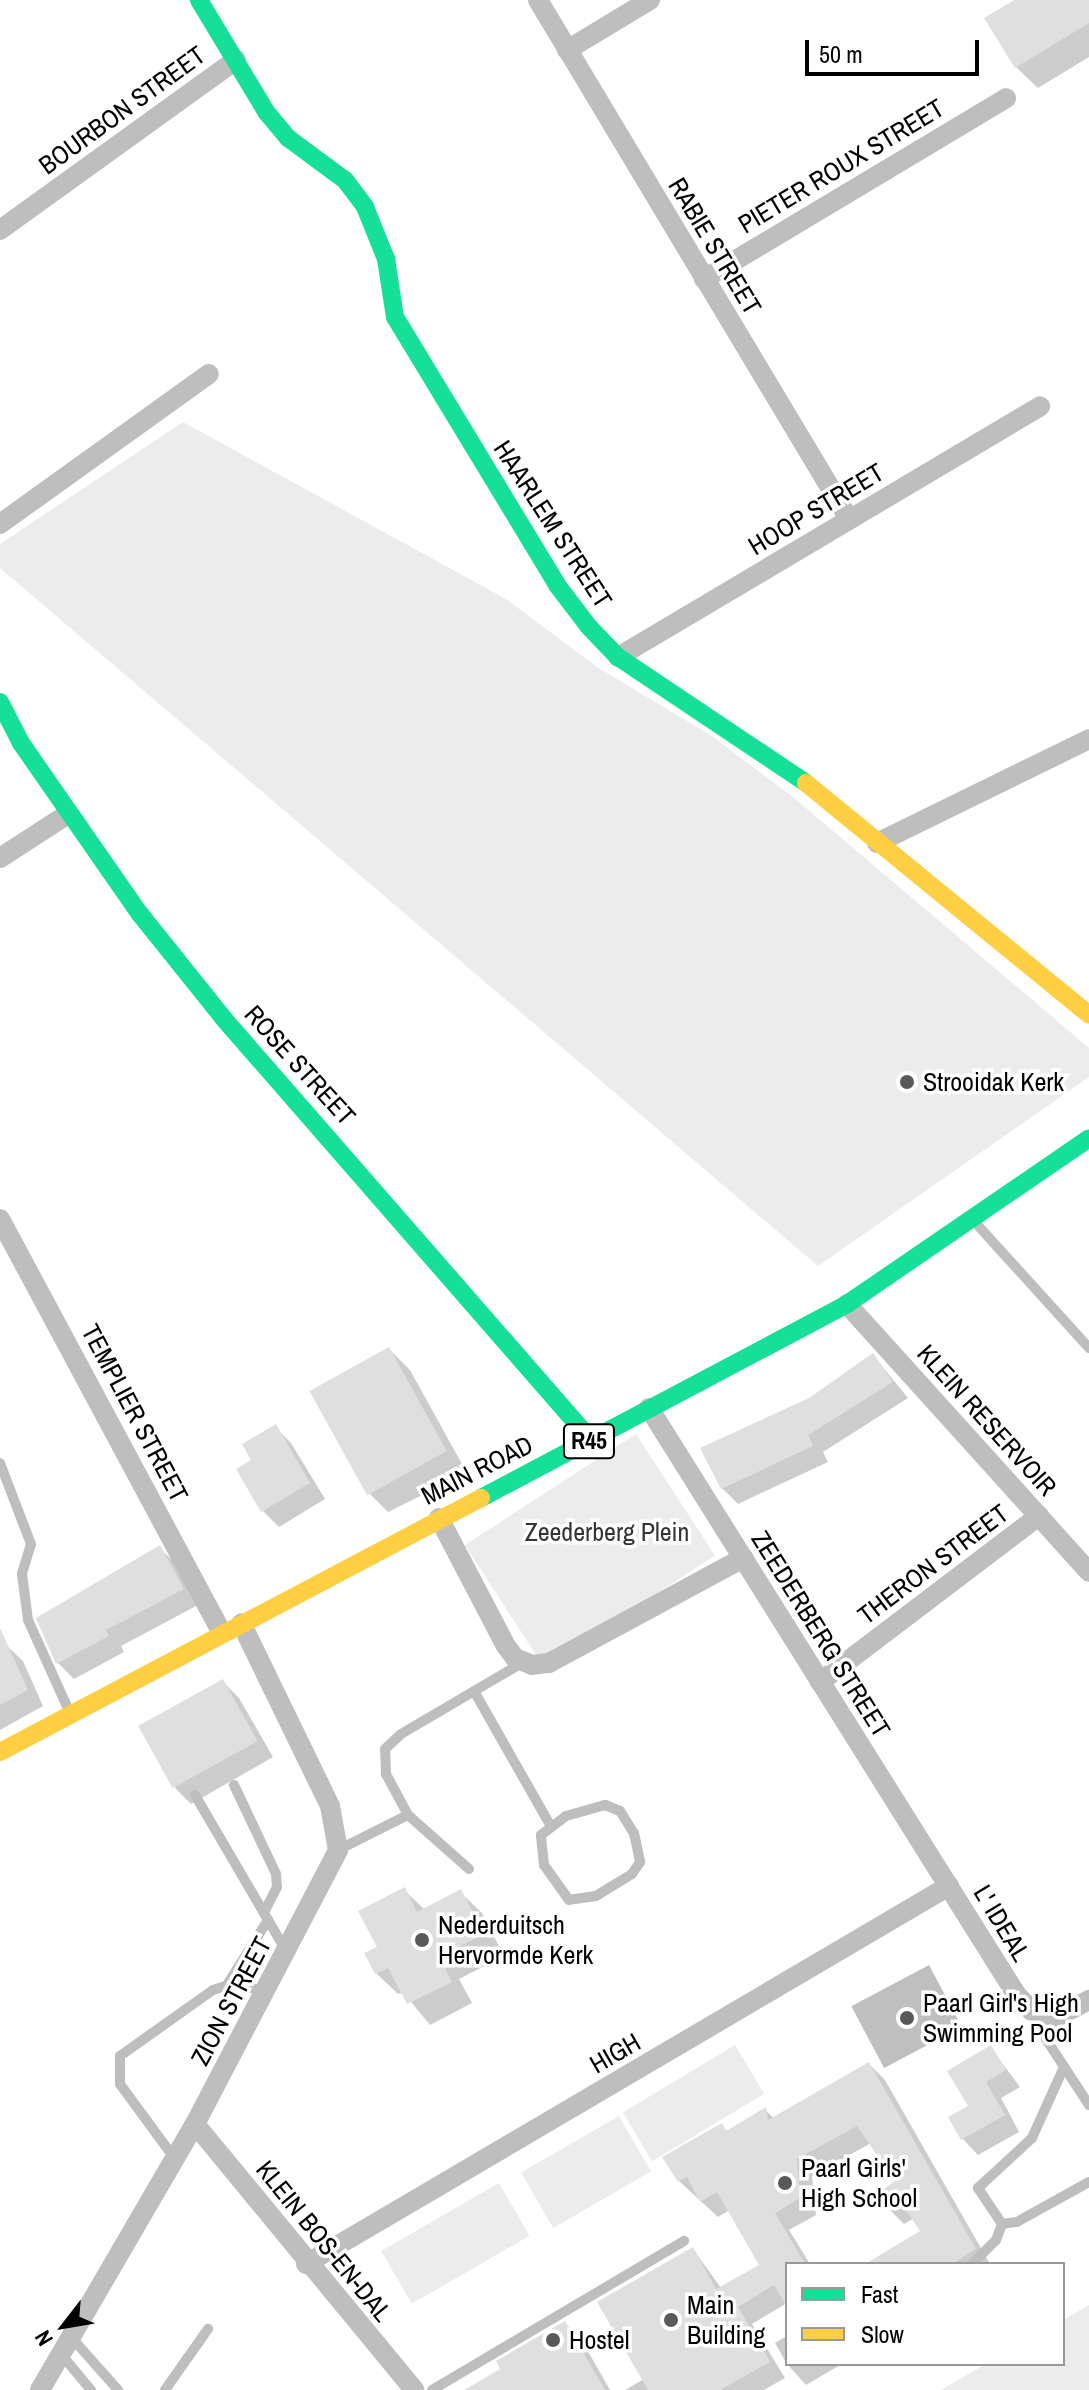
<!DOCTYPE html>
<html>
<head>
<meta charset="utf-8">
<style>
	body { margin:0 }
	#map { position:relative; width:1089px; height:2390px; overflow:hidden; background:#fff; font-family:"Archivo Narrow",sans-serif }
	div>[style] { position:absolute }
	.green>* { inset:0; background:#ececec; transform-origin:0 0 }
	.water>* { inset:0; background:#bfbfbf; transform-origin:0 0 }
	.shadow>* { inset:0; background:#0003 }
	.building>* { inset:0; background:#dfdfdf; transform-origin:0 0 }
	.lane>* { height:10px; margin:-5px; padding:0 5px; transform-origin:5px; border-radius:5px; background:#bebebe }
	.street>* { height:20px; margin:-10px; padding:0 10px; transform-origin:10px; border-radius:10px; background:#bebebe }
	.fast>* { height:18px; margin:-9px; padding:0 9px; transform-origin:9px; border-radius:9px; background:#16e098 }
	.slow>* { height:18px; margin:-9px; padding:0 9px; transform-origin:9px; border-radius:9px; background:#ffcf43 }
	.dots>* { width:22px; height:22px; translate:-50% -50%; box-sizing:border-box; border:4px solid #fff; border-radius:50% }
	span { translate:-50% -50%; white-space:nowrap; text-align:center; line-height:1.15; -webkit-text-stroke:7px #fff; paint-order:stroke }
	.shield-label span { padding:2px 6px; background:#fff; border:2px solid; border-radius:6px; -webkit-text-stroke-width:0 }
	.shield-label { font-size:24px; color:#000; font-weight:700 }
	.street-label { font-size:26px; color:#000 }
	.poi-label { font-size:26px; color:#000 }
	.left { translate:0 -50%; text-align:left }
	.park-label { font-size:26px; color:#333 }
	.legend { position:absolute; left:785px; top:2262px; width:280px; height:104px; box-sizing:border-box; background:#fff; border:2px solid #999; margin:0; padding:10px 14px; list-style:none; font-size:24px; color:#000 }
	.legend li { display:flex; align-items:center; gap:16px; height:40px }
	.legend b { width:40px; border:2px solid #999 }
	.north { position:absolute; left:24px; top:2286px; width:80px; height:80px; -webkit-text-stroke:6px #fff; paint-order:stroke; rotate:239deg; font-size:22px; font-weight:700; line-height:32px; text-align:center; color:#000 }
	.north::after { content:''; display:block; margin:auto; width:28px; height:36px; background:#000; clip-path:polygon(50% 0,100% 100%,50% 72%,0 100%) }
	.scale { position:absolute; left:805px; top:40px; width:174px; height:36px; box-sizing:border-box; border:4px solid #000; border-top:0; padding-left:10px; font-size:24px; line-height:28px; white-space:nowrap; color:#000; -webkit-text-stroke:6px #fff; paint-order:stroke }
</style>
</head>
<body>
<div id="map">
	<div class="green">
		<div style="clip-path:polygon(183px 422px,506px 599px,597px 667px,712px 736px,793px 797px,1089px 1048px,1089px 1077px,818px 1266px,0 568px,0 544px)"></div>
		<div style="left:636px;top:1434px;width:145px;height:204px;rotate:57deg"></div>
		<div style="left:735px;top:2045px;width:57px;height:131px;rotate:59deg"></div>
		<div style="left:619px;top:2116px;width:64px;height:113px;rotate:60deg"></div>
		<div style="left:499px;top:2183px;width:61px;height:136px;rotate:60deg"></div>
		<div style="clip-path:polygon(1089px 2305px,1089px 2390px,941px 2390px,986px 2364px,1063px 2364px,1063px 2320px)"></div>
	</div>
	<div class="water">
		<div style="left:929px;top:1965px;width:70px;height:88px;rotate:62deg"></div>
	</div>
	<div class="shadow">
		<div style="clip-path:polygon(1017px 0,1089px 0,1089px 57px,1038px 88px,1016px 67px,987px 19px)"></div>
		<div style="clip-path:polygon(389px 1349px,410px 1370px,467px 1473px,388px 1512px,367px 1491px)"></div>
		<div style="clip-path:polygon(873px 1355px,908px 1398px,823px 1452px,828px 1462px,738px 1504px,722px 1488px,810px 1399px)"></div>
		<div style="clip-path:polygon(275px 1427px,291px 1443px,325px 1499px,279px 1527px,263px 1511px,254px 1461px)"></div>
		<div style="clip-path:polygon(160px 1548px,176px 1564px,198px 1605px,121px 1646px,124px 1652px,74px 1679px,58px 1663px,115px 1577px,113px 1573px)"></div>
		<div style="clip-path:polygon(6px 1645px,23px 1661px,43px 1706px,0 1730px,0 1648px)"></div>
		<div style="clip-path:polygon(223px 1682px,239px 1698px,273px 1757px,191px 1804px,175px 1788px)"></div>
		<div style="clip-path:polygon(404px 1890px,425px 1910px,460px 1892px,482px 1913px,504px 1956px,459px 1979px,472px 2003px,430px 2025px,403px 1992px,398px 1994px,376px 1973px,379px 1948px)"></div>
		<div style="clip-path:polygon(990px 2047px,1020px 2087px,1001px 2098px,1019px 2132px,978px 2155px,962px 2138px)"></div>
		<div style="clip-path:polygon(869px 2064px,885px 2080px,990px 2264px,869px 2264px,923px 2232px,914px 2218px,904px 2224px,888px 2208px,880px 2194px,898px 2182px,871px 2143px,812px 2176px,816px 2215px,789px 2230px,810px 2264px,787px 2264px,787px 2303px,752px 2324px,785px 2378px,764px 2390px,625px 2390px,644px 2379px,693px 2249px,721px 2288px,762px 2266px,730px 2210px,718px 2217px,679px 2181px,721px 2125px,728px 2132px,765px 2110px,775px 2119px)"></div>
		<div style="clip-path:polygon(565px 2323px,581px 2339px,610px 2390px,480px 2390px)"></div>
		<div style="clip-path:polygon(787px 2336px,787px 2364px,775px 2343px)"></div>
		<div style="clip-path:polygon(787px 2364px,842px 2364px,806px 2385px)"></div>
	</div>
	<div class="building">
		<div style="clip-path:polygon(1014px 0,1089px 0,1089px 23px,1015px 68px,984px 18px)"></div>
		<div style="left:389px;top:1347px;width:119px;height:91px;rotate:61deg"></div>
		<div style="clip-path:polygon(873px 1353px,893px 1382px,808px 1435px,813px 1446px,721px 1489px,700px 1448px,809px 1398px)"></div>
		<div style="clip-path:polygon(276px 1424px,310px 1483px,261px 1512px,236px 1469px,251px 1460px,242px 1444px)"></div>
		<div style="clip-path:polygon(160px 1545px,184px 1589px,106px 1630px,109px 1636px,56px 1664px,36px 1618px)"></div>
		<div style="clip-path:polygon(0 1628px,28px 1690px,0 1705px)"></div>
		<div style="left:223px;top:1679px;width:71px;height:97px;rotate:61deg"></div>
		<div style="clip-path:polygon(405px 1887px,417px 1912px,461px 1889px,484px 1934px,439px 1957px,452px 1982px,407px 2004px,388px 1968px,375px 1974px,364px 1953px,377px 1947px,358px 1911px)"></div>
		<div style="clip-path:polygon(991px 2045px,1006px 2070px,986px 2082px,1005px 2115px,961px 2140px,948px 2117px,968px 2106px,947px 2071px)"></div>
		<div style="clip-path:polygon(869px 2062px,976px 2249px,952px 2264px,865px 2264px,920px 2231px,900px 2201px,886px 2209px,877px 2194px,895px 2181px,857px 2126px,797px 2159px,800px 2198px,775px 2213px,805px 2264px,787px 2264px,787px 2307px,774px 2285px,738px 2307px,770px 2362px,720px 2390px,648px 2390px,597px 2302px,693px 2247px,716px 2289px,759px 2265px,717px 2192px,700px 2202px,687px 2177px,678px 2182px,662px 2157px,722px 2123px,726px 2131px,766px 2107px,768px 2120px)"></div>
		<div style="clip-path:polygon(565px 2321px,605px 2390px,464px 2390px,500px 2369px,496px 2361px)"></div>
	</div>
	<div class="lane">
		<div style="left:973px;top:1220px;width:173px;rotate:47.8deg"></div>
		<div style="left:0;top:1463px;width:87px;rotate:69.1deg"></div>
		<div style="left:31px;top:1544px;width:31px;rotate:107deg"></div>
		<div style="left:22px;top:1574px;width:46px;rotate:82.6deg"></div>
		<div style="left:28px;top:1620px;width:100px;rotate:65.7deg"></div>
		<div style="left:474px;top:1691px;width:154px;rotate:60.4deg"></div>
		<div style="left:234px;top:1785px;width:98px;rotate:64.7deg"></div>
		<div style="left:276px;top:1874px;width:13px;rotate:86deg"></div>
		<div style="left:277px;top:1887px;width:29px;rotate:117deg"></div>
		<div style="left:195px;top:1795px;width:181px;rotate:59.7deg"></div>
		<div style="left:605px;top:1805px;width:16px;rotate:22deg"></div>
		<div style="left:620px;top:1811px;width:26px;rotate:58deg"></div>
		<div style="left:634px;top:1833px;width:30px;rotate:78deg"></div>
		<div style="left:640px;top:1862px;width:14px;rotate:124deg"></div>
		<div style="left:632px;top:1874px;width:42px;rotate:148.6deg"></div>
		<div style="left:596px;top:1896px;width:27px;rotate:172deg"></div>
		<div style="left:569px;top:1900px;width:43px;rotate:-125.5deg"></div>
		<div style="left:544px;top:1865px;width:30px;rotate:-96deg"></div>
		<div style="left:541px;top:1835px;width:31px;rotate:-37deg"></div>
		<div style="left:566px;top:1816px;width:41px;rotate:-15.8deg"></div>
		<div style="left:338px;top:1850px;width:78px;rotate:-26.6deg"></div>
		<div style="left:469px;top:1869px;width:81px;rotate:-138.5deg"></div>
		<div style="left:408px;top:1815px;width:47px;rotate:-118.2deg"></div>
		<div style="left:386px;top:1774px;width:25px;rotate:-92deg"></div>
		<div style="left:385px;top:1749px;width:22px;rotate:-43deg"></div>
		<div style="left:401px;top:1734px;width:140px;rotate:-30.4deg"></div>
		<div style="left:227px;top:1985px;width:77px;rotate:-57.8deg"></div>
		<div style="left:1044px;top:2018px;width:21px;rotate:85deg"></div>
		<div style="left:1046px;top:2039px;width:79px;rotate:56.9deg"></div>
		<div style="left:1064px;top:2067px;width:78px;rotate:114.3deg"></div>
		<div style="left:1032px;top:2138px;width:74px;rotate:137.2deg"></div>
		<div style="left:978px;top:2188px;width:43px;rotate:56.3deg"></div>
		<div style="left:1002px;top:2224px;width:15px;rotate:-8deg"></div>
		<div style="left:1017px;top:2222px;width:82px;rotate:-29.1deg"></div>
		<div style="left:175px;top:2159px;width:93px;rotate:-126.3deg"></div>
		<div style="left:120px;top:2084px;width:28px;rotate:-90deg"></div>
		<div style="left:120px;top:2056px;width:114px;rotate:-35.4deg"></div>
		<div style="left:213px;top:1990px;width:22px;rotate:-18deg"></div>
		<div style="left:234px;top:1983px;width:33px;rotate:16deg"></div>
		<div style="left:972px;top:2264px;width:34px;rotate:-45deg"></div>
		<div style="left:996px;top:2240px;width:17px;rotate:-69deg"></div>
		<div style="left:71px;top:2337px;width:71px;rotate:48.4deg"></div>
		<div style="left:61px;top:2354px;width:47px;rotate:50.2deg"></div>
		<div style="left:165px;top:2390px;width:75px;rotate:-54.8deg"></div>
		<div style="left:432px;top:2390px;width:293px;rotate:-30.6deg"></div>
	</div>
	<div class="street">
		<div style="left:538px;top:0;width:605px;rotate:59.07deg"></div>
		<div style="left:567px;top:50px;width:97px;rotate:-31.1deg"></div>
		<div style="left:0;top:230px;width:291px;rotate:-35.8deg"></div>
		<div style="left:704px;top:279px;width:352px;rotate:-30.9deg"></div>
		<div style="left:0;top:524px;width:257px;rotate:-35.7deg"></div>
		<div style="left:618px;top:657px;width:491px;rotate:-30.7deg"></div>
		<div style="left:877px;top:843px;width:236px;rotate:-26.1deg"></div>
		<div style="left:0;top:858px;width:81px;rotate:-32.9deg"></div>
		<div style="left:0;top:1219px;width:470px;rotate:61.8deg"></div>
		<div style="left:847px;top:1304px;width:361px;rotate:47.9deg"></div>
		<div style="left:649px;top:1408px;width:691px;rotate:57.94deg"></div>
		<div style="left:1016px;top:1994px;width:23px;rotate:47deg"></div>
		<div style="left:1032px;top:2011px;width:22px;rotate:21deg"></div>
		<div style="left:1053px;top:2019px;width:41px;rotate:-27.8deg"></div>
		<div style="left:439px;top:1518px;width:144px;rotate:62.4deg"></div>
		<div style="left:506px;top:1646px;width:15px;rotate:53deg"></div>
		<div style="left:515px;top:1658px;width:18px;rotate:22deg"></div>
		<div style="left:532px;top:1665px;width:17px;rotate:-7deg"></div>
		<div style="left:549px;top:1663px;width:221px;rotate:-28.4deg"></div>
		<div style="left:820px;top:1682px;width:275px;rotate:-37.2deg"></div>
		<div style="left:195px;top:2124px;width:345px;rotate:50.5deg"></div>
		<div style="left:306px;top:2264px;width:746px;rotate:-30.45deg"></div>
		<div style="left:40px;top:2390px;width:308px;rotate:-59.8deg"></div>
		<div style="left:195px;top:2124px;width:309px;rotate:-62.4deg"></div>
		<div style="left:338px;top:1850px;width:45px;rotate:-100.3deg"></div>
		<div style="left:330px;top:1806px;width:203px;rotate:-115.9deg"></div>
	</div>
	<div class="fast">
		<div style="left:199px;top:0;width:132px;rotate:59deg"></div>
		<div style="left:267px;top:113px;width:33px;rotate:50deg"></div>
		<div style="left:288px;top:138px;width:71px;rotate:36.4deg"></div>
		<div style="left:345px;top:180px;width:34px;rotate:53deg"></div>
		<div style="left:365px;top:207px;width:56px;rotate:68deg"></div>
		<div style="left:386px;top:259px;width:59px;rotate:81.2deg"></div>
		<div style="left:395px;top:317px;width:313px;rotate:58.8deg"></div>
		<div style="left:557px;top:585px;width:53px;rotate:52.7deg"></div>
		<div style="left:589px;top:627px;width:42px;rotate:46deg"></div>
		<div style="left:618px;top:657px;width:226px;rotate:33.8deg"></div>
		<div style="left:0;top:702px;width:46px;rotate:62.9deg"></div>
		<div style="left:21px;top:743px;width:208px;rotate:55.2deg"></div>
		<div style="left:140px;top:914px;width:134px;rotate:51.3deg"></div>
		<div style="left:224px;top:1019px;width:559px;rotate:48.92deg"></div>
		<div style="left:481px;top:1498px;width:414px;rotate:-27.9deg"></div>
		<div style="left:847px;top:1304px;width:293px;rotate:-34.4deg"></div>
	</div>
	<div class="slow">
		<div style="left:806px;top:783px;width:366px;rotate:39.3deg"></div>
		<div style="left:0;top:1752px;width:544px;rotate:-27.84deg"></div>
	</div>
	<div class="dots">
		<div style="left:907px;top:1082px;background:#595959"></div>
		<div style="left:422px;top:1940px;background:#595959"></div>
		<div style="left:907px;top:2018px;background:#595959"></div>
		<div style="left:785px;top:2183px;background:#595959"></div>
		<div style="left:671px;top:2320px;background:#595959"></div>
		<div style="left:553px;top:2340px;background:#595959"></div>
	</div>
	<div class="shield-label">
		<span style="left:589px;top:1441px">R45</span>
	</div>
	<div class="street-label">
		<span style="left:122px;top:110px;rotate:-36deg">BOURBON STREET</span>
		<span style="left:841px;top:166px;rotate:-31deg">PIETER ROUX STREET</span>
		<span style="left:715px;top:246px;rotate:59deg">RABIE STREET</span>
		<span style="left:816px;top:509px;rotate:-31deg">HOOP STREET</span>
		<span style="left:553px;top:524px;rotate:57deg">HAARLEM STREET</span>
		<span style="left:300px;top:1065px;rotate:48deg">ROSE STREET</span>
		<span style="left:135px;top:1413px;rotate:62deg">TEMPLIER STREET</span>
		<span style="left:987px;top:1420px;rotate:48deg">KLEIN RESERVOIR</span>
		<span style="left:477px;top:1470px;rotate:-27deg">MAIN ROAD</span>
		<span style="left:933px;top:1564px;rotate:-37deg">THERON STREET</span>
		<span style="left:821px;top:1634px;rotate:58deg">ZEEDERBERG STREET</span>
		<span style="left:1002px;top:1923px;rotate:59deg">L' IDEAL</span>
		<span style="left:231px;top:2001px;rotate:-62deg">ZION STREET</span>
		<span style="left:615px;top:2053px;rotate:-30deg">HIGH</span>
		<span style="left:324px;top:2241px;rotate:51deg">KLEIN BOS-EN-DAL</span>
	</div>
	<div class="poi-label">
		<span class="left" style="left:923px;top:1082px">Strooidak Kerk</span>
		<span class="left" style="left:438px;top:1940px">Nederduitsch<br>Hervormde Kerk</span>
		<span class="left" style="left:923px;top:2018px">Paarl Girl's High<br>Swimming Pool</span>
		<span class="left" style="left:801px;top:2183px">Paarl Girls'<br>High School</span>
		<span class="left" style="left:687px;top:2320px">Main<br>Building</span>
		<span class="left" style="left:569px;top:2340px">Hostel</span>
	</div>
	<div class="park-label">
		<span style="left:607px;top:1532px">Zeederberg Plein</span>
	</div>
	<ul class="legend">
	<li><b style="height:10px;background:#16e098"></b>Fast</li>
	<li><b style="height:10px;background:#ffcf43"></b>Slow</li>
	</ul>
	<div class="north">N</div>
	<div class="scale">50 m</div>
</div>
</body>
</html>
